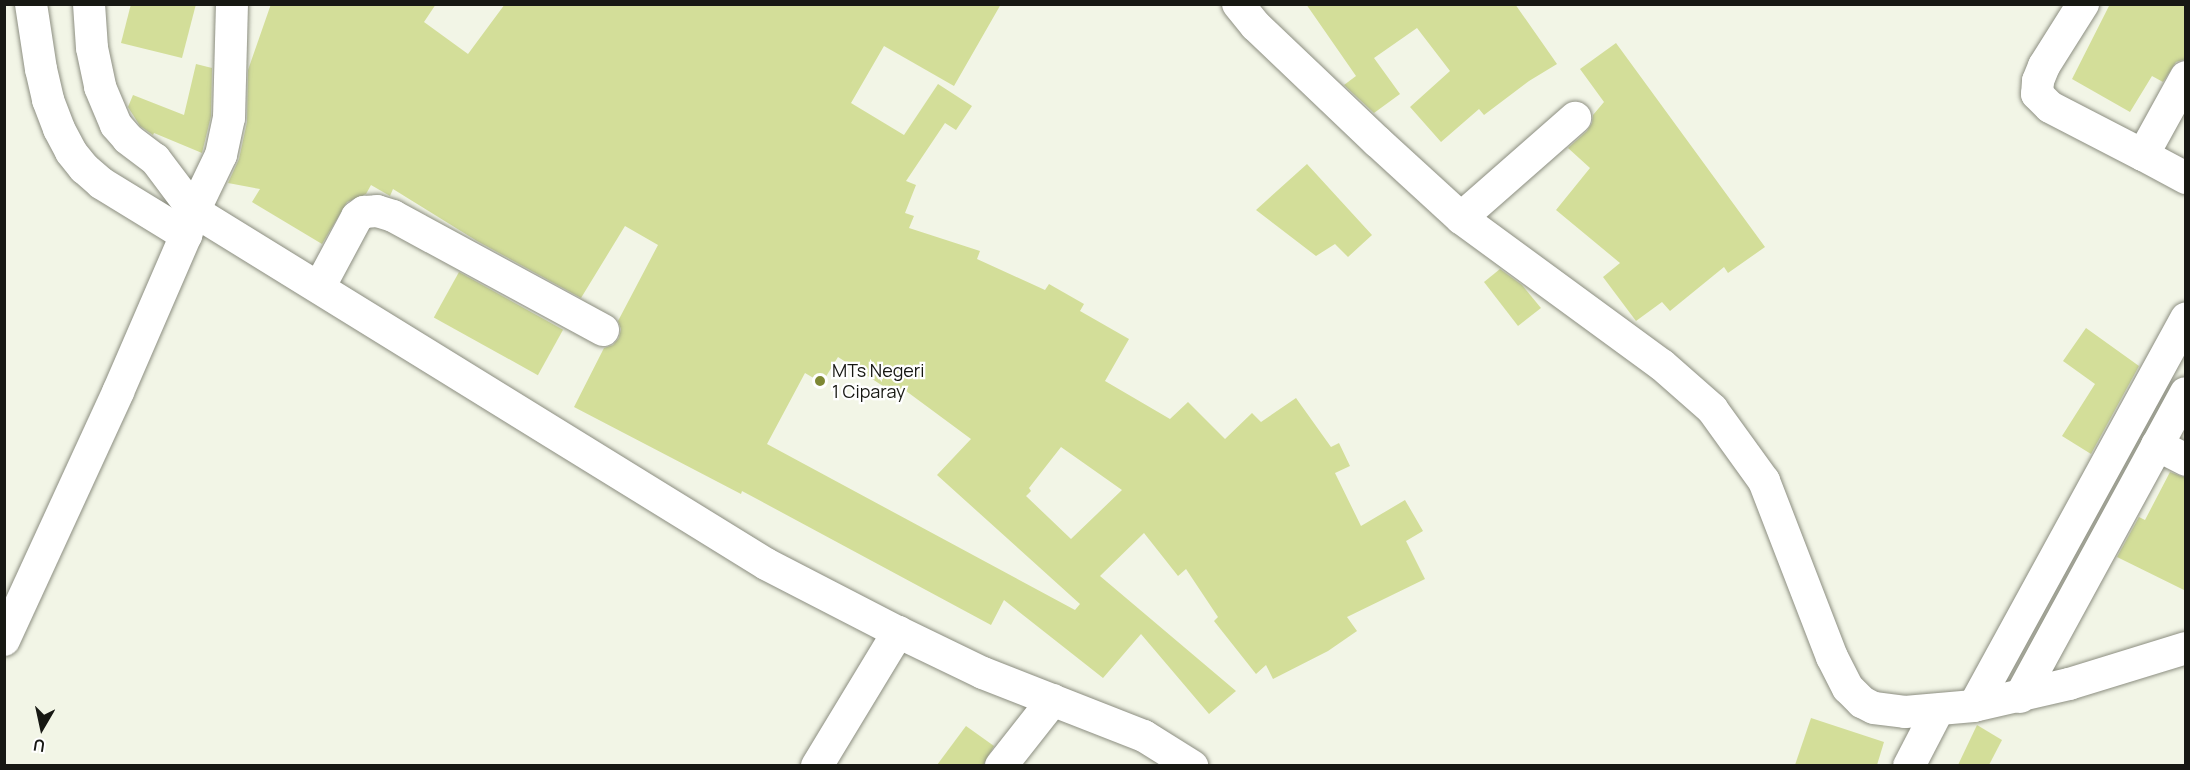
<!DOCTYPE html>
<html>
<head>
<meta charset="utf-8">
<style>
	body { margin:0 }
	#map { position:relative; width:2190px; height:770px; overflow:hidden; background:#f2f5e6; font-family:Manrope,sans-serif }
	div>[style] { position:absolute }
	.building>* { inset:0; background:#d3de99; transform-origin:0 0 }
	.roads { filter:drop-shadow(0 0 2px #8c8e81) drop-shadow(0 0 2px #8c8e81) }
	.street>* { height:32px; margin:-16px; padding:0 16px; transform-origin:16px; border-radius:16px; background:#fff }
	.dots>* { width:16px; height:16px; translate:-50% -50%; box-sizing:border-box; border:3px solid #fff; border-radius:50% }
	span { translate:-50% -50%; white-space:nowrap; text-align:center; line-height:1.15; -webkit-text-stroke:4.5px #fff; paint-order:stroke }
	.poi-label { font-size:18px; color:#171813 }
	.left { translate:0 -50%; text-align:left }
	.frame { position:absolute; inset:0; border:6px solid #171813; pointer-events:none }
	.north { position:absolute; left:12px; top:698px; width:60px; height:60px; -webkit-text-stroke:4px #fff; paint-order:stroke; rotate:189deg; font-size:16px; font-weight:700; line-height:24px; text-align:center; color:#171813 }
	.north::after { content:''; display:block; margin:auto; width:21px; height:27px; background:#171813; clip-path:polygon(50% 0,100% 100%,50% 72%,0 100%) }
</style>
</head>
<body>
<div id="map">
	<div class="building">
		<div style="clip-path:polygon(131px 4px,196px 4px,182px 58px,121px 43px)"></div>
		<div style="clip-path:polygon(evenodd,271px 4px,436px 4px,424px 22px,468px 54px,505px 4px,1001px 4px,954px 86px,884px 46px,851px 103px,904px 135px,938px 84px,972px 106px,956px 130px,945px 123px,906px 181px,916px 185px,905px 213px,914px 216px,909px 228px,980px 251px,977px 259px,1045px 290px,1049px 284px,1084px 304px,1080px 311px,1129px 339px,1105px 381px,1170px 419px,1188px 402px,1225px 439px,1252px 413px,1261px 422px,1296px 398px,1331px 447px,1339px 443px,1350px 466px,1335px 473px,1361px 526px,1405px 500px,1423px 531px,1406px 541px,1425px 579px,1347px 617px,1357px 631px,1328px 651px,1273px 679px,1266px 665px,1256px 674px,1214px 621px,1218px 617px,1186px 569px,1178px 576px,1144px 533px,1100px 576px,1236px 691px,1209px 714px,1141px 634px,1103px 678px,1004px 600px,991px 625px,742px 491px,741px 494px,574px 407px,604px 348px,613px 345px,619px 338px,621px 329px,618px 321px,658px 245px,625px 226px,581px 298px,477px 241px,393px 189px,390px 196px,371px 185px,366px 194px,347px 202px,322px 244px,252px 202px,260px 189px,228px 183px,239px 159px,247px 122px,248px 70px,271px 4px,838px 357px,897px 395px,902px 388px,971px 439px,937px 475px,1080px 604px,1075px 610px,767px 444px,805px 373px,822px 383px,838px 357px,271px 4px,1061px 447px,1122px 490px,1071px 539px,1026px 496px,1031px 491px,1029px 488px,1061px 447px)"></div>
		<div style="clip-path:polygon(1306px 4px,1515px 4px,1557px 64px,1529px 81px,1484px 115px,1479px 109px,1441px 142px,1410px 107px,1450px 71px,1417px 28px,1374px 58px,1400px 94px,1374px 113px,1344px 85px,1356px 76px)"></div>
		<div style="clip-path:polygon(2110px 4px,2186px 4px,2186px 59px,2176px 62px,2163px 82px,2152px 76px,2130px 112px,2072px 79px)"></div>
		<div style="clip-path:polygon(1616px 43px,1765px 247px,1728px 273px,1724px 267px,1670px 311px,1662px 302px,1636px 321px,1603px 277px,1620px 263px,1556px 210px,1590px 168px,1568px 148px,1587px 131px,1592px 123px,1593px 115px,1604px 102px,1580px 69px)"></div>
		<div style="clip-path:polygon(196px 64px,212px 68px,211px 116px,202px 153px,154px 133px,153px 135px,140px 126px,128px 107px,133px 95px,184px 115px)"></div>
		<div style="clip-path:polygon(1307px 164px,1372px 235px,1348px 257px,1335px 244px,1316px 256px,1256px 210px)"></div>
		<div style="clip-path:polygon(1500px 269px,1522px 285px,1541px 308px,1518px 326px,1484px 282px)"></div>
		<div style="left:459px;top:272px;width:119px;height:52px;rotate:29deg"></div>
		<div style="clip-path:polygon(2086px 328px,2139px 366px,2091px 454px,2062px 436px,2095px 384px,2063px 361px)"></div>
		<div style="clip-path:polygon(2170px 472px,2186px 478px,2186px 591px,2117px 557px,2139px 517px,2145px 520px)"></div>
		<div style="clip-path:polygon(1811px 718px,1884px 742px,1877px 765px,1795px 765px)"></div>
		<div style="clip-path:polygon(1977px 725px,2002px 740px,1989px 765px,1958px 765px)"></div>
		<div style="clip-path:polygon(966px 726px,994px 746px,983px 765px,937px 765px)"></div>
	</div>
	<div class="roads">
		<div class="street">
			<div style="left:31px;top:4px;width:66px;rotate:81.3deg"></div>
			<div style="left:41px;top:69px;width:32px;rotate:77deg"></div>
			<div style="left:48px;top:100px;width:31px;rotate:69deg"></div>
			<div style="left:59px;top:129px;width:26px;rotate:62deg"></div>
			<div style="left:71px;top:152px;width:21px;rotate:51deg"></div>
			<div style="left:84px;top:168px;width:23px;rotate:41deg"></div>
			<div style="left:101px;top:183px;width:100px;rotate:31.5deg"></div>
			<div style="left:89px;top:4px;width:44px;rotate:86.1deg"></div>
			<div style="left:92px;top:48px;width:40px;rotate:78deg"></div>
			<div style="left:100px;top:87px;width:41px;rotate:67.2deg"></div>
			<div style="left:116px;top:125px;width:18px;rotate:49deg"></div>
			<div style="left:128px;top:139px;width:34px;rotate:37deg"></div>
			<div style="left:155px;top:159px;width:65px;rotate:53.1deg"></div>
			<div style="left:194px;top:211px;width:672px;rotate:31.68deg"></div>
			<div style="left:766px;top:564px;width:148px;rotate:27.3deg"></div>
			<div style="left:898px;top:632px;width:94px;rotate:25.8deg"></div>
			<div style="left:983px;top:673px;width:173px;rotate:21.4deg"></div>
			<div style="left:1144px;top:736px;width:57px;rotate:32deg"></div>
			<div style="left:1238px;top:4px;width:28px;rotate:51deg"></div>
			<div style="left:1256px;top:26px;width:168px;rotate:43.6deg"></div>
			<div style="left:1378px;top:142px;width:113px;rotate:42.5deg"></div>
			<div style="left:1461px;top:218px;width:249px;rotate:36.2deg"></div>
			<div style="left:1662px;top:365px;width:67px;rotate:41.3deg"></div>
			<div style="left:1712px;top:409px;width:89px;rotate:54.2deg"></div>
			<div style="left:1764px;top:481px;width:189px;rotate:68.9deg"></div>
			<div style="left:1832px;top:657px;width:35px;rotate:63deg"></div>
			<div style="left:1848px;top:688px;width:20px;rotate:45deg"></div>
			<div style="left:1862px;top:702px;width:13px;rotate:27deg"></div>
			<div style="left:1874px;top:708px;width:31px;rotate:7deg"></div>
			<div style="left:1905px;top:712px;width:69px;rotate:-5deg"></div>
			<div style="left:1974px;top:706px;width:98px;rotate:-13deg"></div>
			<div style="left:2069px;top:684px;width:122px;rotate:-17.1deg"></div>
			<div style="left:2083px;top:4px;width:73px;rotate:122.2deg"></div>
			<div style="left:2044px;top:66px;width:16px;rotate:112deg"></div>
			<div style="left:2038px;top:81px;width:13px;rotate:94deg"></div>
			<div style="left:2037px;top:94px;width:18px;rotate:45deg"></div>
			<div style="left:2050px;top:107px;width:105px;rotate:27.3deg"></div>
			<div style="left:2186px;top:77px;width:89px;rotate:118.9deg"></div>
			<div style="left:2143px;top:155px;width:49px;rotate:28.1deg"></div>
			<div style="left:1461px;top:218px;width:152px;rotate:-41.3deg"></div>
			<div style="left:320px;top:286px;width:78px;rotate:-61.8deg"></div>
			<div style="left:357px;top:217px;width:9px;rotate:-36deg"></div>
			<div style="left:364px;top:212px;width:13px;rotate:-4deg"></div>
			<div style="left:377px;top:211px;width:17px;rotate:17deg"></div>
			<div style="left:393px;top:216px;width:239px;rotate:28.5deg"></div>
			<div style="left:2157px;top:445px;width:33px;rotate:27deg"></div>
			<div style="left:4px;top:640px;width:273px;rotate:-65.3deg"></div>
			<div style="left:118px;top:392px;width:171px;rotate:-66.6deg"></div>
			<div style="left:186px;top:235px;width:25px;rotate:-72deg"></div>
			<div style="left:194px;top:211px;width:62px;rotate:-64.3deg"></div>
			<div style="left:221px;top:155px;width:38px;rotate:-78deg"></div>
			<div style="left:229px;top:118px;width:114px;rotate:-88.5deg"></div>
			<div style="left:2020px;top:697px;width:346px;rotate:-61.4deg"></div>
			<div style="left:1974px;top:706px;width:442px;rotate:-61.3deg"></div>
			<div style="left:817px;top:766px;width:157px;rotate:-58.8deg"></div>
			<div style="left:1001px;top:766px;width:84px;rotate:-51.8deg"></div>
			<div style="left:1909px;top:766px;width:63px;rotate:-62.6deg"></div>
		</div>
	</div>
	<div class="dots">
		<div style="left:820px;top:381px;background:#7e8834"></div>
	</div>
	<div class="poi-label">
		<span class="left" style="left:832px;top:381px">MTs Negeri<br>1 Ciparay</span>
	</div>
	<div class="frame"></div>
	<div class="north">U</div>
</div>
</body>
</html>
